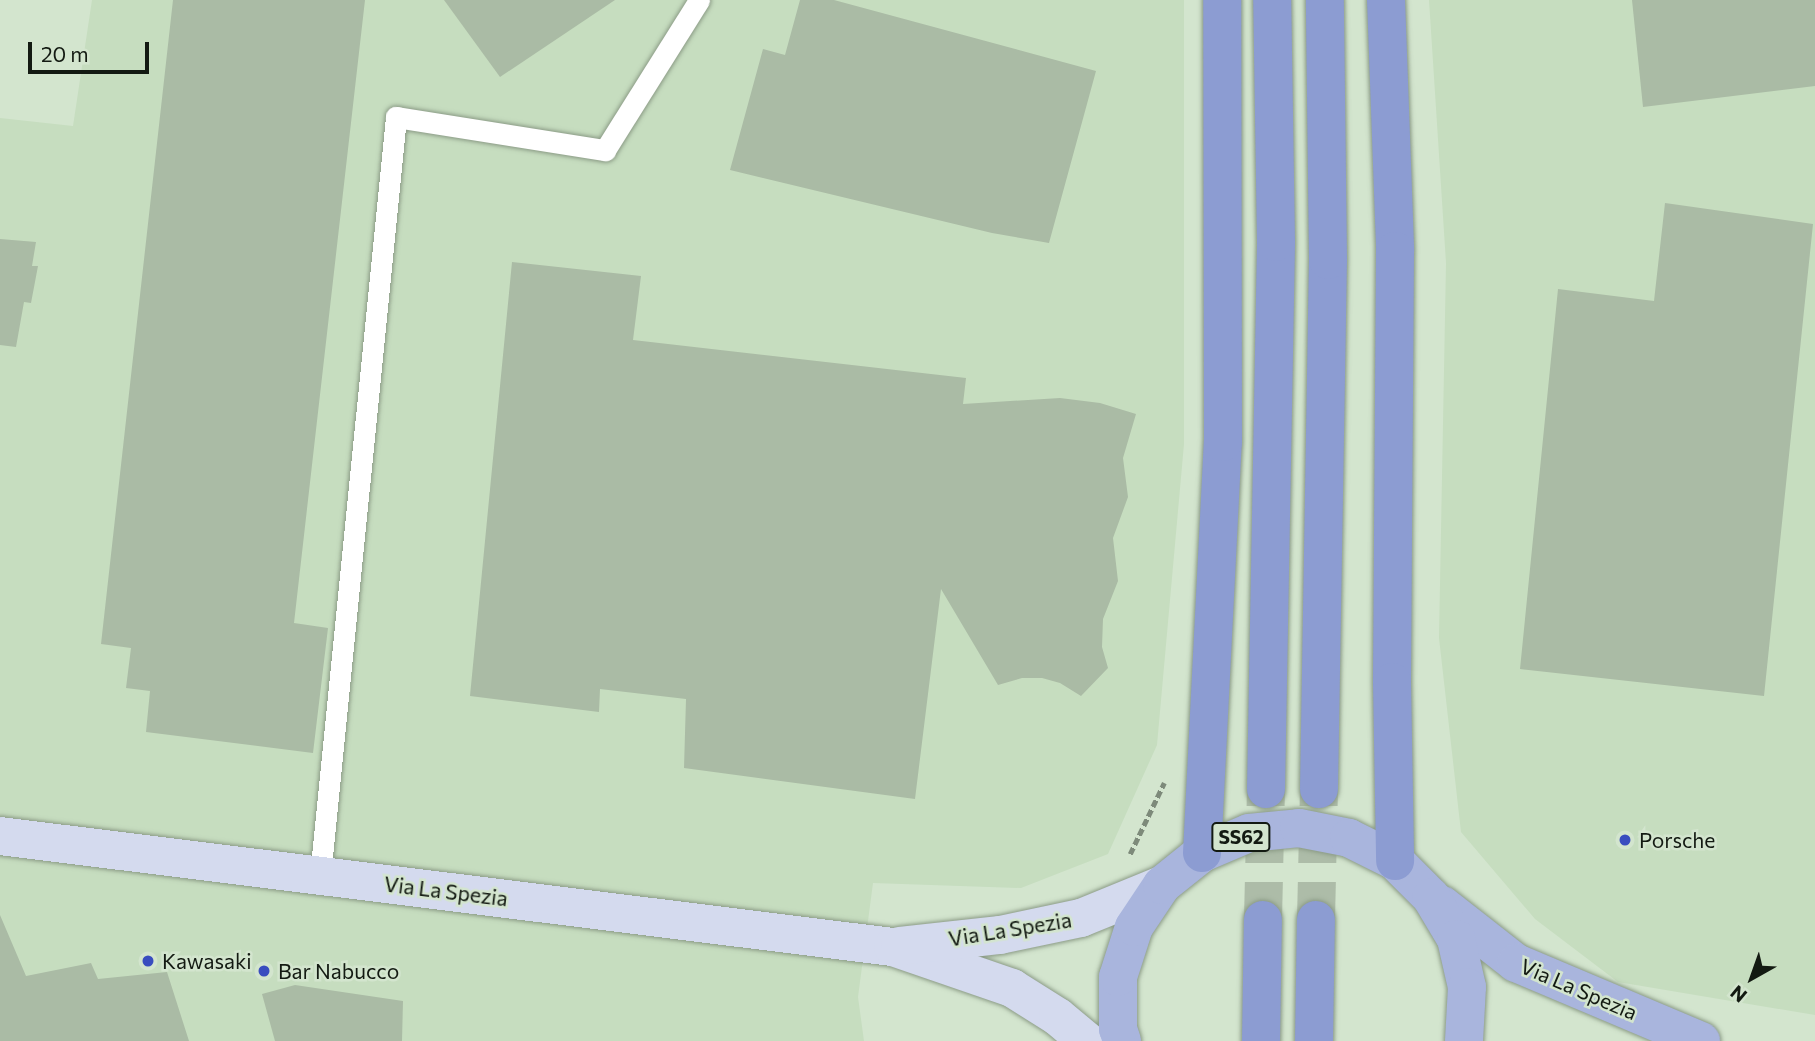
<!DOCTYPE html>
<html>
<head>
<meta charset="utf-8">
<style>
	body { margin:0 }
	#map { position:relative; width:1815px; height:1041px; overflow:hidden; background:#d3e5ce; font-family:Commissioner,sans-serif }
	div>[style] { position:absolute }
	.built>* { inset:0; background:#c6ddbf }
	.building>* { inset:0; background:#aabba5 }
	.trunk-tunnel>* { height:38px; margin-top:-19px; transform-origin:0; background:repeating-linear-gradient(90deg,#adbca8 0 38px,transparent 0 57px) }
	.path>* { height:4.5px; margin-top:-2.25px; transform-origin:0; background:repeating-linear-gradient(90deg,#7d8a7a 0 7px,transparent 0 10.5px) }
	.roads { filter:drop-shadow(0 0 2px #8b9b86) drop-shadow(0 0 2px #8b9b86) }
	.service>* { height:21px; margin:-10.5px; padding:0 10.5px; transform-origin:10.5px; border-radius:10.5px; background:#fff }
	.secondary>* { height:38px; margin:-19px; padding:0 19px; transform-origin:19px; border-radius:19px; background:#d4daee }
	.primary>* { height:38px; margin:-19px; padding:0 19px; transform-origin:19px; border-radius:19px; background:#a9b5dd }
	.trunk>* { height:38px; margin:-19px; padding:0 19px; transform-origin:19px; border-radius:19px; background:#8c9cd2 }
	.dots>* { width:19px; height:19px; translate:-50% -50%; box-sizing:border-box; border:4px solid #d3e5ce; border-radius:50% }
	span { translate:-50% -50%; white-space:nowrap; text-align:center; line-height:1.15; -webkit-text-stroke:5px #d3e5ce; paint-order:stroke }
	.shield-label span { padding:2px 5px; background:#d3e5ce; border:2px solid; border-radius:5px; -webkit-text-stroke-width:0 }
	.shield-label { font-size:19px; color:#131a12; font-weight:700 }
	.poi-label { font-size:21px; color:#131a12 }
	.left { translate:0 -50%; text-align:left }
	.street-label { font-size:21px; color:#131a12 }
	.north { position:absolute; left:1717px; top:943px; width:70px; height:70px; -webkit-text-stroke:5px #d3e5ce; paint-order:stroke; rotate:220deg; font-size:19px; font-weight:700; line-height:28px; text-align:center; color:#131a12 }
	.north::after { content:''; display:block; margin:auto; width:24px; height:32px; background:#131a12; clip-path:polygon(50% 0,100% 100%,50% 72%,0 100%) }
	.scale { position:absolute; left:28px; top:42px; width:121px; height:32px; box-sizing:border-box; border:4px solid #131a12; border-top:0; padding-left:9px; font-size:21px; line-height:24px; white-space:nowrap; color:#131a12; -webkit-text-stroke:5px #d3e5ce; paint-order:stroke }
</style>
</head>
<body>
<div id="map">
	<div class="built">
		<div style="clip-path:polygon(92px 0,1184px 0,1184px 444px,1157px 745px,1108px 854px,1021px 888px,873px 883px,858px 997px,864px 1041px,0 1041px,0 118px,73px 126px)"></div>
		<div style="clip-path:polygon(1429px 0,1815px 0,1815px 1015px,1618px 982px,1535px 919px,1461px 832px,1439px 638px,1446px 263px)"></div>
	</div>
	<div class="building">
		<div style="clip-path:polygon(173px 0,365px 0,294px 623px,328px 628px,313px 753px,146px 732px,150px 691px,126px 688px,131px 648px,101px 644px)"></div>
		<div style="clip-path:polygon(444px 0,615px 0,500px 77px)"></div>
		<div style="clip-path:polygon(800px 0,834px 0,1096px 71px,1049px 243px,992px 233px,730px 170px,763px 49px,785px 55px)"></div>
		<div style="clip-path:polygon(1632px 0,1815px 0,1815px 86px,1643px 107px)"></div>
		<div style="clip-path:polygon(1665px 203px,1813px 224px,1764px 696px,1520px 669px,1558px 289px,1654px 301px)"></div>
		<div style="clip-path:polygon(0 239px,36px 242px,32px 266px,38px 266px,31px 303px,24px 302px,16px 347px,0 345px)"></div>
		<div style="clip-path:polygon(512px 262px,641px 276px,633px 340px,966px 378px,963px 404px,1060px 398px,1100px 403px,1136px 414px,1123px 458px,1128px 497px,1113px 538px,1118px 581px,1103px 619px,1102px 647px,1108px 668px,1081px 696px,1060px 683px,1042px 678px,1022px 678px,998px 685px,941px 589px,915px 799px,684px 768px,686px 699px,600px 689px,599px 712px,470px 696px)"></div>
		<div style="clip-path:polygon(0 915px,26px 976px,91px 963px,98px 979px,167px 972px,189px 1041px,0 1041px)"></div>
		<div style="clip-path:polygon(295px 985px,403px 1001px,402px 1041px,275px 1041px,262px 994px)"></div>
	</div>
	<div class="trunk-tunnel">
		<div style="left:1263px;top:920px;width:131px;rotate:-88.7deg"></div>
		<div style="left:1316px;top:920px;width:131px;rotate:-88.7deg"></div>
	</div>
	<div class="path">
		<div style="left:1130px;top:854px;width:79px;rotate:-64.4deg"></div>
	</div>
	<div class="roads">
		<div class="service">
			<div style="left:320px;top:876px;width:763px;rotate:-84.28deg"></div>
			<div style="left:396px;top:117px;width:212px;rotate:9deg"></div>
			<div style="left:605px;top:150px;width:177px;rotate:-57.9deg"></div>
		</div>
		<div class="secondary">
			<div style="left:0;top:836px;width:900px;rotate:7.09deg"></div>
			<div style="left:893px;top:947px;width:126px;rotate:19deg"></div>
			<div style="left:1012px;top:988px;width:54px;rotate:32.2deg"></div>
			<div style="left:1058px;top:1017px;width:38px;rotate:40deg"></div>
			<div style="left:900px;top:946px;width:101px;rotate:-6.3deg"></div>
			<div style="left:1000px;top:935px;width:83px;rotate:-11.9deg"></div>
			<div style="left:1081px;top:918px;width:87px;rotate:-22.2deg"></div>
		</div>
		<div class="primary">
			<div style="left:1442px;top:905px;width:94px;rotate:38.1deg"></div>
			<div style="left:1516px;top:963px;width:201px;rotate:22.9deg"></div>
			<div style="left:1122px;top:1041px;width:13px;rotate:-108deg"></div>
			<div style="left:1118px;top:1029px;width:52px;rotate:-90deg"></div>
			<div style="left:1118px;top:977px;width:52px;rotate:-72.3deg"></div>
			<div style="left:1134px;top:927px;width:50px;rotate:-56.3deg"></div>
			<div style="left:1162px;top:885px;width:51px;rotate:-38.7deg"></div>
			<div style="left:1202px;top:853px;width:51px;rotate:-23.1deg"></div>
			<div style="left:1249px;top:833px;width:50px;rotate:-5.7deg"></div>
			<div style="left:1299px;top:828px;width:51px;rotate:11.3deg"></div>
			<div style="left:1349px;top:838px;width:51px;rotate:26.6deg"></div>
			<div style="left:1395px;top:861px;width:51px;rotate:45deg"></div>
			<div style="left:1431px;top:897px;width:49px;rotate:59.2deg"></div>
			<div style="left:1456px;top:939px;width:49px;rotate:77.1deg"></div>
			<div style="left:1467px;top:987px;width:54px;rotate:93.2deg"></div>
		</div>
		<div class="trunk">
			<div style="left:1386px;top:0;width:251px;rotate:87.9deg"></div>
			<div style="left:1395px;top:251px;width:431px;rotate:90.4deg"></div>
			<div style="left:1392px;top:682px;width:179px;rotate:89deg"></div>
			<div style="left:1266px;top:789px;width:547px;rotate:-88.95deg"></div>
			<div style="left:1276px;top:242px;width:242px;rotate:-90.9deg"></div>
			<div style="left:1319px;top:789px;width:529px;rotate:-89.03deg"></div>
			<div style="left:1328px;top:260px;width:260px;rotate:-90.7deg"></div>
			<div style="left:1202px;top:853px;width:412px;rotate:-87.1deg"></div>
			<div style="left:1223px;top:442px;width:442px;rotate:-90.1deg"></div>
			<div style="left:1261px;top:1041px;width:121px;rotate:-89.1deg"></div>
			<div style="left:1314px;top:1041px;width:121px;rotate:-89.1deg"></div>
		</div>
	</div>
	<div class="dots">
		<div style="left:1625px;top:840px;background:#394dbf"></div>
		<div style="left:148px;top:961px;background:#394dbf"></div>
		<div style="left:264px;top:971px;background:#394dbf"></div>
	</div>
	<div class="shield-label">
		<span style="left:1241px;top:837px">SS62</span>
	</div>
	<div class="poi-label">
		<span class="left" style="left:1639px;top:840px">Porsche</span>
		<span class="left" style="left:162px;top:961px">Kawasaki</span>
		<span class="left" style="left:278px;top:971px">Bar Nabucco</span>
	</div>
	<div class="street-label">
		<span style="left:446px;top:891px;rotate:7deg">Via La Spezia</span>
		<span style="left:1010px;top:929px;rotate:-9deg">Via La Spezia</span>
		<span style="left:1579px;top:989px;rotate:23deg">Via La Spezia</span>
	</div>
	<div class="north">N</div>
	<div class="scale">20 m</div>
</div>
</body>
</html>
